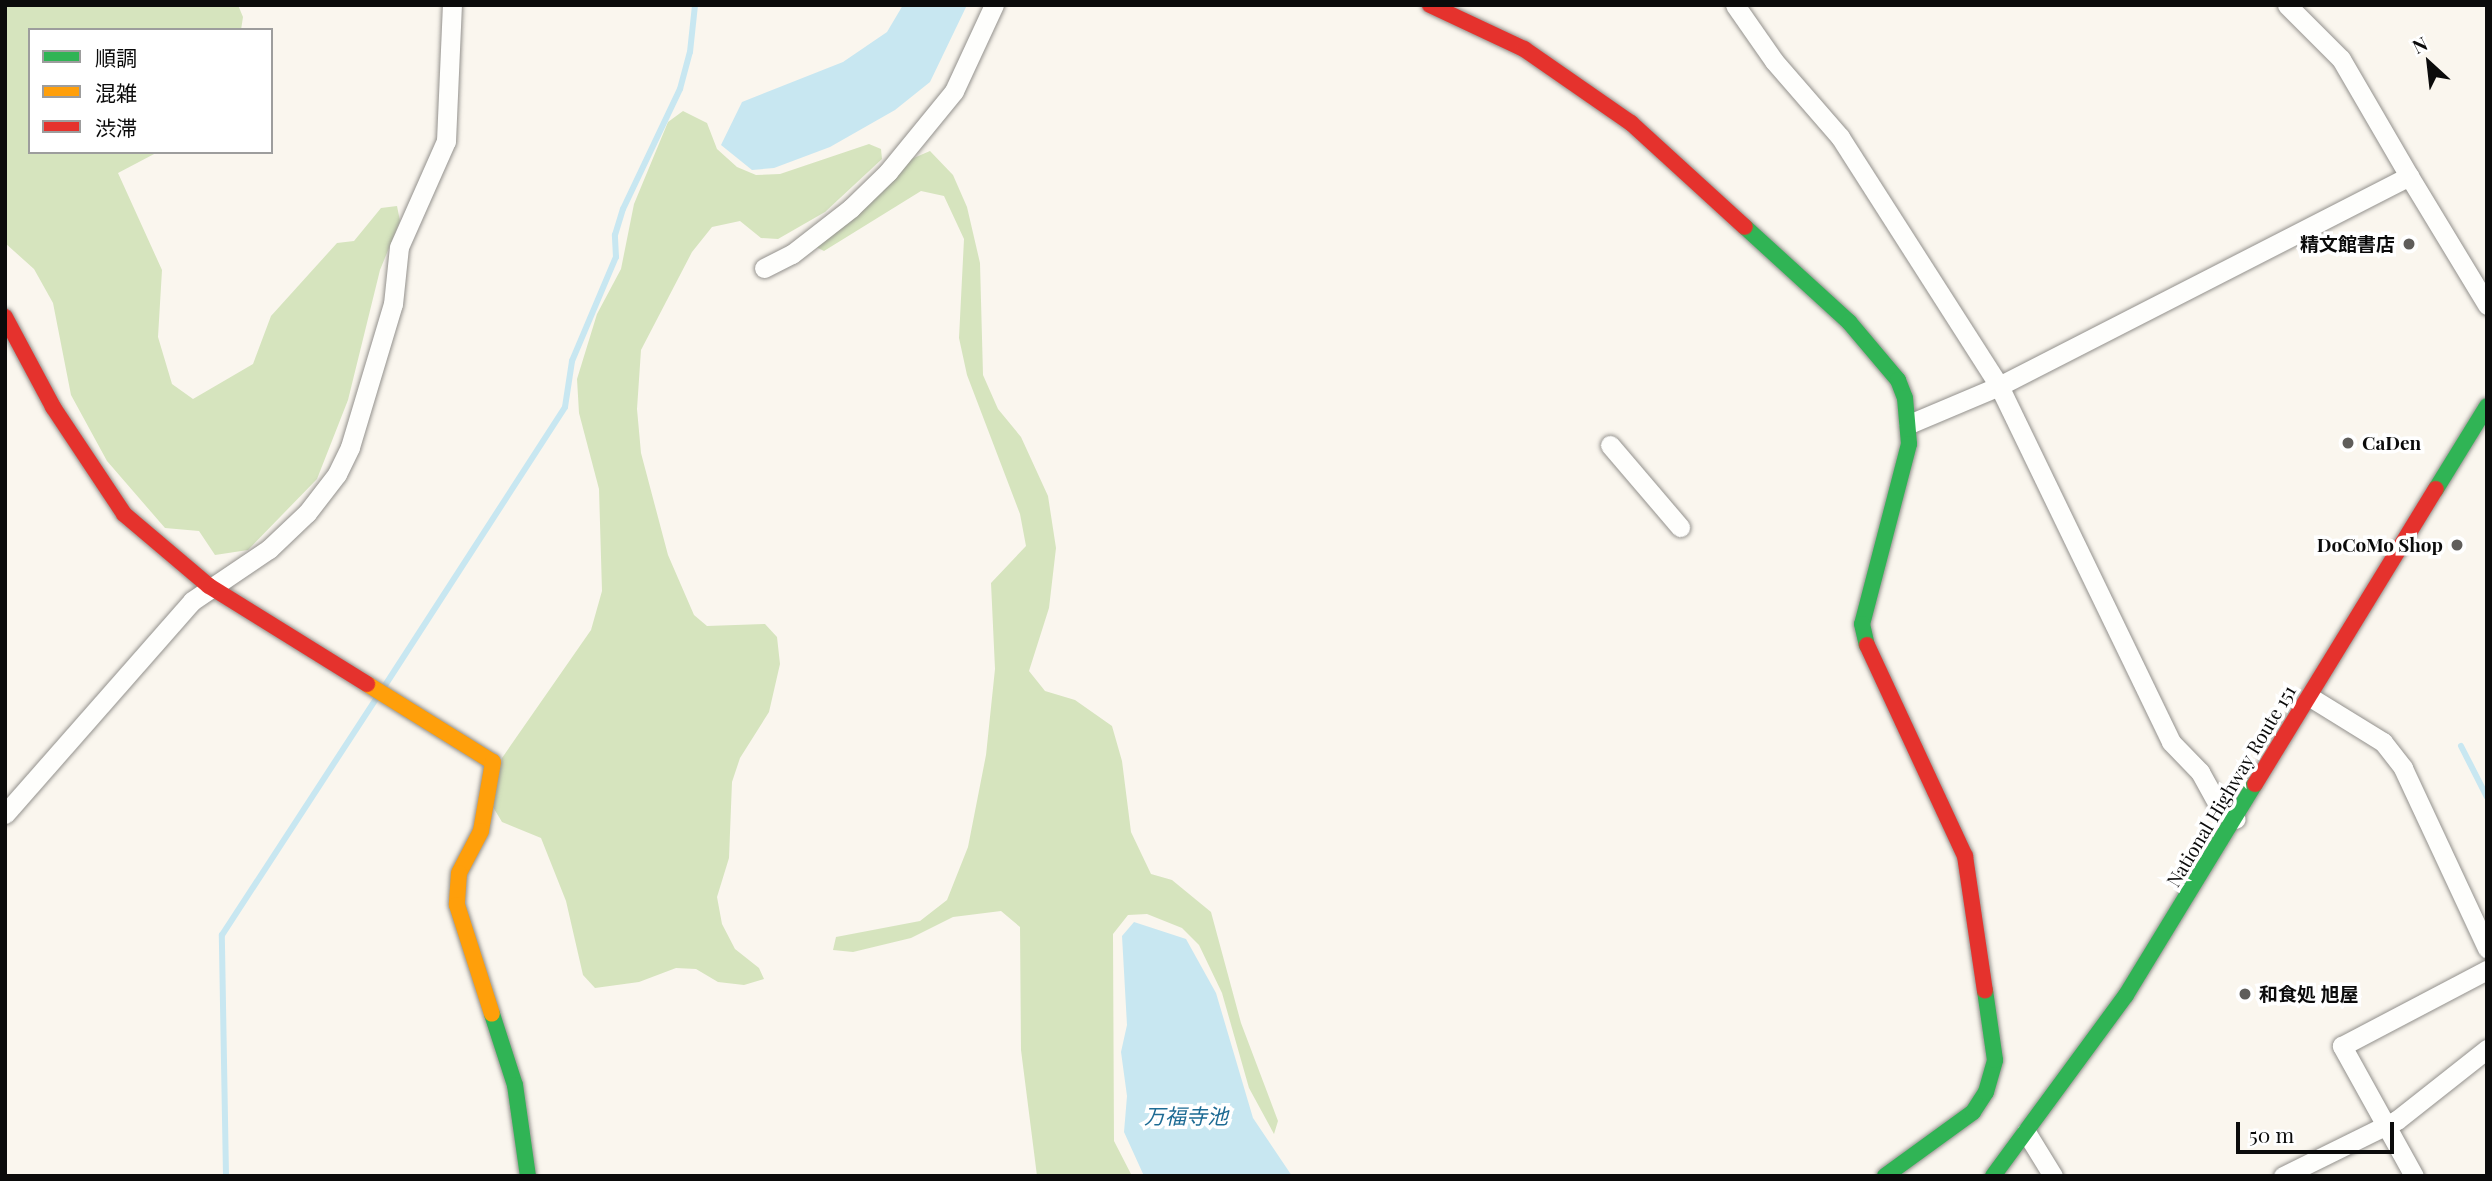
<!DOCTYPE html>
<html>
<head>
<meta charset="utf-8">
<style>
	body { margin:0 }
	#map { position:relative; width:2492px; height:1181px; overflow:hidden; background:#faf6ee; font-family:"Playfair Display","Noto Sans JP",serif }
	div>[style] { position:absolute }
	.forest>* { inset:0; background:#d6e4be }
	.water>* { inset:0; background:#c8e7f1 }
	.stream>* { height:6px; margin:-3px; padding:0 3px; transform-origin:3px; border-radius:3px; background:#c8e7f1 }
	.roads { filter:drop-shadow(0 0 2px #93918d) drop-shadow(0 0 2px #93918d) }
	.street>* { height:19px; margin:-9.5px; padding:0 9.5px; transform-origin:9.5px; border-radius:9.5px; background:#fefefc }
	.fast>* { height:16px; margin:-8px; padding:0 8px; transform-origin:8px; border-radius:8px; background:#30b455 }
	.slow>* { height:16px; margin:-8px; padding:0 8px; transform-origin:8px; border-radius:8px; background:#ff9f0a }
	.jam>* { height:16px; margin:-8px; padding:0 8px; transform-origin:8px; border-radius:8px; background:#e5322d }
	.dots>* { width:19px; height:19px; translate:-50% -50%; box-sizing:border-box; border:4px solid #fff; border-radius:50% }
	span { translate:-50% -50%; white-space:nowrap; text-align:center; line-height:1.15; -webkit-text-stroke:7px #fff; paint-order:stroke }
	.poi-label { font-size:19px; color:#0b0b0b; font-weight:700 }
	.right { translate:-100% -50%; text-align:right }
	.left { translate:0 -50%; text-align:left }
	.street-label { font-size:19px; color:#0b0b0b }
	.water-label { font-size:21px; color:#1d6b94; font-style:italic }
	.frame { position:absolute; inset:0; border:7px solid #0b0b0b; pointer-events:none }
	.legend { position:absolute; left:28px; top:28px; width:245px; height:126px; box-sizing:border-box; background:#fff; border:2px solid #9d9d9d; margin:0; padding:9px 12px; list-style:none; font-size:21px; color:#0b0b0b }
	.legend li { display:flex; align-items:center; gap:14px; height:35px }
	.legend b { width:35px; border:2px solid #9d9d9d }
	.north { position:absolute; left:2394px; top:28px; width:70px; height:70px; -webkit-text-stroke:5px #fff; paint-order:stroke; rotate:333deg; font-size:19px; font-weight:700; line-height:28px; text-align:center; color:#0b0b0b }
	.north::after { content:''; display:block; margin:auto; width:24px; height:32px; background:#0b0b0b; clip-path:polygon(50% 0,100% 100%,50% 72%,0 100%) }
	.scale { position:absolute; left:2236px; top:1122px; width:158px; height:32px; box-sizing:border-box; border:4px solid #0b0b0b; border-top:0; padding-left:9px; font-size:21px; line-height:24px; white-space:nowrap; color:#0b0b0b; -webkit-text-stroke:5px #fff; paint-order:stroke }
</style>
</head>
<body>
<div id="map">
	<div class="forest">
		<div style="clip-path:polygon(5px 5px,238px 5px,243px 17px,241px 30px,30px 30px,30px 152px,199px 152px,156px 153px,118px 173px,162px 270px,158px 337px,172px 384px,193px 399px,253px 364px,271px 316px,337px 243px,354px 241px,381px 208px,397px 206px,400px 221px,380px 270px,348px 400px,317px 479px,248px 550px,215px 555px,199px 531px,165px 528px,107px 461px,71px 395px,53px 303px,34px 269px,5px 243px)"></div>
		<div style="clip-path:polygon(683px 111px,707px 123px,717px 149px,737px 167px,756px 175px,780px 174px,869px 144px,881px 149px,882px 159px,825px 212px,778px 239px,761px 238px,740px 221px,712px 227px,692px 252px,641px 350px,637px 409px,641px 453px,668px 555px,694px 615px,707px 626px,765px 624px,777px 637px,780px 664px,769px 712px,740px 758px,732px 782px,729px 858px,717px 897px,722px 924px,735px 949px,759px 968px,764px 979px,744px 985px,718px 982px,696px 969px,676px 968px,639px 982px,595px 988px,583px 975px,566px 901px,541px 838px,502px 822px,493px 807px,502px 758px,591px 630px,602px 591px,599px 489px,579px 413px,577px 379px,597px 314px,621px 269px,634px 204px,668px 122px)"></div>
		<div style="clip-path:polygon(930px 151px,953px 175px,967px 207px,980px 263px,983px 375px,998px 409px,1021px 437px,1048px 496px,1056px 548px,1049px 608px,1029px 671px,1045px 691px,1075px 700px,1112px 726px,1122px 761px,1131px 832px,1151px 874px,1172px 880px,1211px 912px,1241px 1023px,1278px 1121px,1274px 1134px,1249px 1088px,1222px 993px,1199px 945px,1182px 928px,1147px 914px,1128px 915px,1113px 934px,1114px 1141px,1132px 1176px,1037px 1176px,1021px 1050px,1020px 927px,1001px 911px,953px 917px,911px 938px,853px 952px,833px 950px,836px 937px,920px 921px,947px 900px,968px 847px,986px 755px,995px 669px,991px 583px,1026px 546px,1020px 514px,967px 375px,959px 338px,964px 239px,944px 196px,921px 191px,824px 251px,814px 246px,909px 160px)"></div>
	</div>
	<div class="water">
		<div style="clip-path:polygon(903px 5px,967px 5px,930px 82px,895px 110px,830px 147px,774px 168px,752px 170px,721px 145px,742px 102px,843px 62px,887px 32px)"></div>
		<div style="clip-path:polygon(1134px 922px,1186px 939px,1216px 993px,1253px 1118px,1292px 1176px,1144px 1176px,1124px 1132px,1127px 1096px,1121px 1052px,1127px 1025px,1122px 936px)"></div>
	</div>
	<div class="stream">
		<div style="left:384px;top:687px;width:333px;rotate:-57.1deg"></div>
		<div style="left:565px;top:407px;width:47px;rotate:-81.3deg"></div>
		<div style="left:572px;top:361px;width:113px;rotate:-67.1deg"></div>
		<div style="left:616px;top:257px;width:22px;rotate:-93deg"></div>
		<div style="left:615px;top:235px;width:27px;rotate:-73deg"></div>
		<div style="left:623px;top:209px;width:133px;rotate:-64.6deg"></div>
		<div style="left:680px;top:89px;width:38px;rotate:-75deg"></div>
		<div style="left:690px;top:52px;width:47px;rotate:-83.9deg"></div>
		<div style="left:2461px;top:746px;width:57px;rotate:63deg"></div>
		<div style="left:226px;top:1176px;width:241px;rotate:-91deg"></div>
		<div style="left:222px;top:935px;width:282px;rotate:-56.9deg"></div>
	</div>
	<div class="roads">
		<div class="street">
			<div style="left:1735px;top:5px;width:68px;rotate:55.1deg"></div>
			<div style="left:1774px;top:61px;width:101px;rotate:49deg"></div>
			<div style="left:1840px;top:137px;width:295px;rotate:57.4deg"></div>
			<div style="left:1999px;top:386px;width:395px;rotate:64.2deg"></div>
			<div style="left:2171px;top:742px;width:42px;rotate:46deg"></div>
			<div style="left:2200px;top:772px;width:43px;rotate:61.1deg"></div>
			<div style="left:2221px;top:810px;width:17px;rotate:31deg"></div>
			<div style="left:2287px;top:5px;width:76px;rotate:45deg"></div>
			<div style="left:2341px;top:59px;width:135px;rotate:59.8deg"></div>
			<div style="left:764px;top:268px;width:31px;rotate:-27deg"></div>
			<div style="left:792px;top:254px;width:75px;rotate:-37.9deg"></div>
			<div style="left:851px;top:208px;width:52px;rotate:-44.2deg"></div>
			<div style="left:888px;top:172px;width:104px;rotate:-50.8deg"></div>
			<div style="left:954px;top:91px;width:95px;rotate:-65.1deg"></div>
			<div style="left:1909px;top:424px;width:98px;rotate:-22.9deg"></div>
			<div style="left:1999px;top:386px;width:461px;rotate:-27.1deg"></div>
			<div style="left:2409px;top:176px;width:151px;rotate:58.8deg"></div>
			<div style="left:1610px;top:445px;width:108px;rotate:49.5deg"></div>
			<div style="left:2310px;top:697px;width:86px;rotate:31.7deg"></div>
			<div style="left:2383px;top:742px;width:33px;rotate:52deg"></div>
			<div style="left:2403px;top:768px;width:199px;rotate:65deg"></div>
			<div style="left:5px;top:814px;width:283px;rotate:-48.7deg"></div>
			<div style="left:192px;top:601px;width:93px;rotate:-34deg"></div>
			<div style="left:269px;top:549px;width:52px;rotate:-43.5deg"></div>
			<div style="left:307px;top:513px;width:49px;rotate:-52.4deg"></div>
			<div style="left:337px;top:474px;width:30px;rotate:-64deg"></div>
			<div style="left:350px;top:447px;width:149px;rotate:-73.3deg"></div>
			<div style="left:393px;top:304px;width:57px;rotate:-84deg"></div>
			<div style="left:399px;top:247px;width:116px;rotate:-66.1deg"></div>
			<div style="left:446px;top:141px;width:136px;rotate:-87.5deg"></div>
			<div style="left:2026px;top:1132px;width:52px;rotate:58.5deg"></div>
			<div style="left:2283px;top:1176px;width:127px;rotate:-26.2deg"></div>
			<div style="left:2397px;top:1120px;width:115px;rotate:-38.3deg"></div>
			<div style="left:2414px;top:1176px;width:149px;rotate:-119deg"></div>
			<div style="left:2342px;top:1046px;width:164px;rotate:-27.7deg"></div>
		</div>
		<div class="fast">
			<div style="left:1745px;top:227px;width:141px;rotate:42.4deg"></div>
			<div style="left:1849px;top:322px;width:76px;rotate:49.8deg"></div>
			<div style="left:1898px;top:380px;width:19px;rotate:69deg"></div>
			<div style="left:1905px;top:398px;width:46px;rotate:85deg"></div>
			<div style="left:1909px;top:444px;width:186px;rotate:104.6deg"></div>
			<div style="left:1862px;top:624px;width:22px;rotate:77deg"></div>
			<div style="left:2436px;top:489px;width:97px;rotate:-58.4deg"></div>
			<div style="left:492px;top:1014px;width:75px;rotate:72.1deg"></div>
			<div style="left:515px;top:1085px;width:92px;rotate:81.9deg"></div>
			<div style="left:1885px;top:1176px;width:109px;rotate:-36deg"></div>
			<div style="left:1973px;top:1112px;width:24px;rotate:-57deg"></div>
			<div style="left:1986px;top:1092px;width:33px;rotate:-74deg"></div>
			<div style="left:1995px;top:1060px;width:70px;rotate:-98.2deg"></div>
			<div style="left:1993px;top:1176px;width:225px;rotate:-53.7deg"></div>
			<div style="left:2126px;top:995px;width:247px;rotate:-58.6deg"></div>
		</div>
		<div class="slow">
			<div style="left:367px;top:684px;width:148px;rotate:31.8deg"></div>
			<div style="left:493px;top:762px;width:70px;rotate:99.9deg"></div>
			<div style="left:481px;top:831px;width:47px;rotate:117.6deg"></div>
			<div style="left:459px;top:873px;width:32px;rotate:94deg"></div>
			<div style="left:457px;top:905px;width:114px;rotate:72.2deg"></div>
		</div>
		<div class="jam">
			<div style="left:1430px;top:5px;width:104px;rotate:25.1deg"></div>
			<div style="left:1524px;top:49px;width:130px;rotate:34.7deg"></div>
			<div style="left:1631px;top:123px;width:154px;rotate:42.4deg"></div>
			<div style="left:5px;top:317px;width:102px;rotate:61.9deg"></div>
			<div style="left:53px;top:407px;width:128px;rotate:56.4deg"></div>
			<div style="left:124px;top:514px;width:111px;rotate:40.3deg"></div>
			<div style="left:209px;top:586px;width:186px;rotate:31.8deg"></div>
			<div style="left:1867px;top:645px;width:233px;rotate:65.1deg"></div>
			<div style="left:1965px;top:856px;width:136px;rotate:81.6deg"></div>
			<div style="left:2255px;top:784px;width:346px;rotate:-58.5deg"></div>
		</div>
	</div>
	<div class="dots">
		<div style="left:2409px;top:244px;background:#5f5d5a"></div>
		<div style="left:2348px;top:443px;background:#5f5d5a"></div>
		<div style="left:2457px;top:545px;background:#5f5d5a"></div>
		<div style="left:2245px;top:994px;background:#5f5d5a"></div>
	</div>
	<div class="poi-label">
		<span class="right" style="left:2395px;top:244px">精文館書店</span>
		<span class="left" style="left:2362px;top:443px">CaDen</span>
		<span class="right" style="left:2443px;top:545px">DoCoMo Shop</span>
		<span class="left" style="left:2259px;top:994px">和食処 旭屋</span>
	</div>
	<div class="street-label">
		<span style="left:2231px;top:786px;rotate:-59deg">National Highway Route 151</span>
	</div>
	<div class="water-label">
		<span style="left:1186px;top:1115px">万福寺池</span>
	</div>
	<div class="frame"></div>
	<ul class="legend">
	<li><b style="height:9px;background:#30b455"></b>順調</li>
	<li><b style="height:9px;background:#ff9f0a"></b>混雑</li>
	<li><b style="height:9px;background:#e5322d"></b>渋滞</li>
	</ul>
	<div class="north">N</div>
	<div class="scale">50 m</div>
</div>
</body>
</html>
